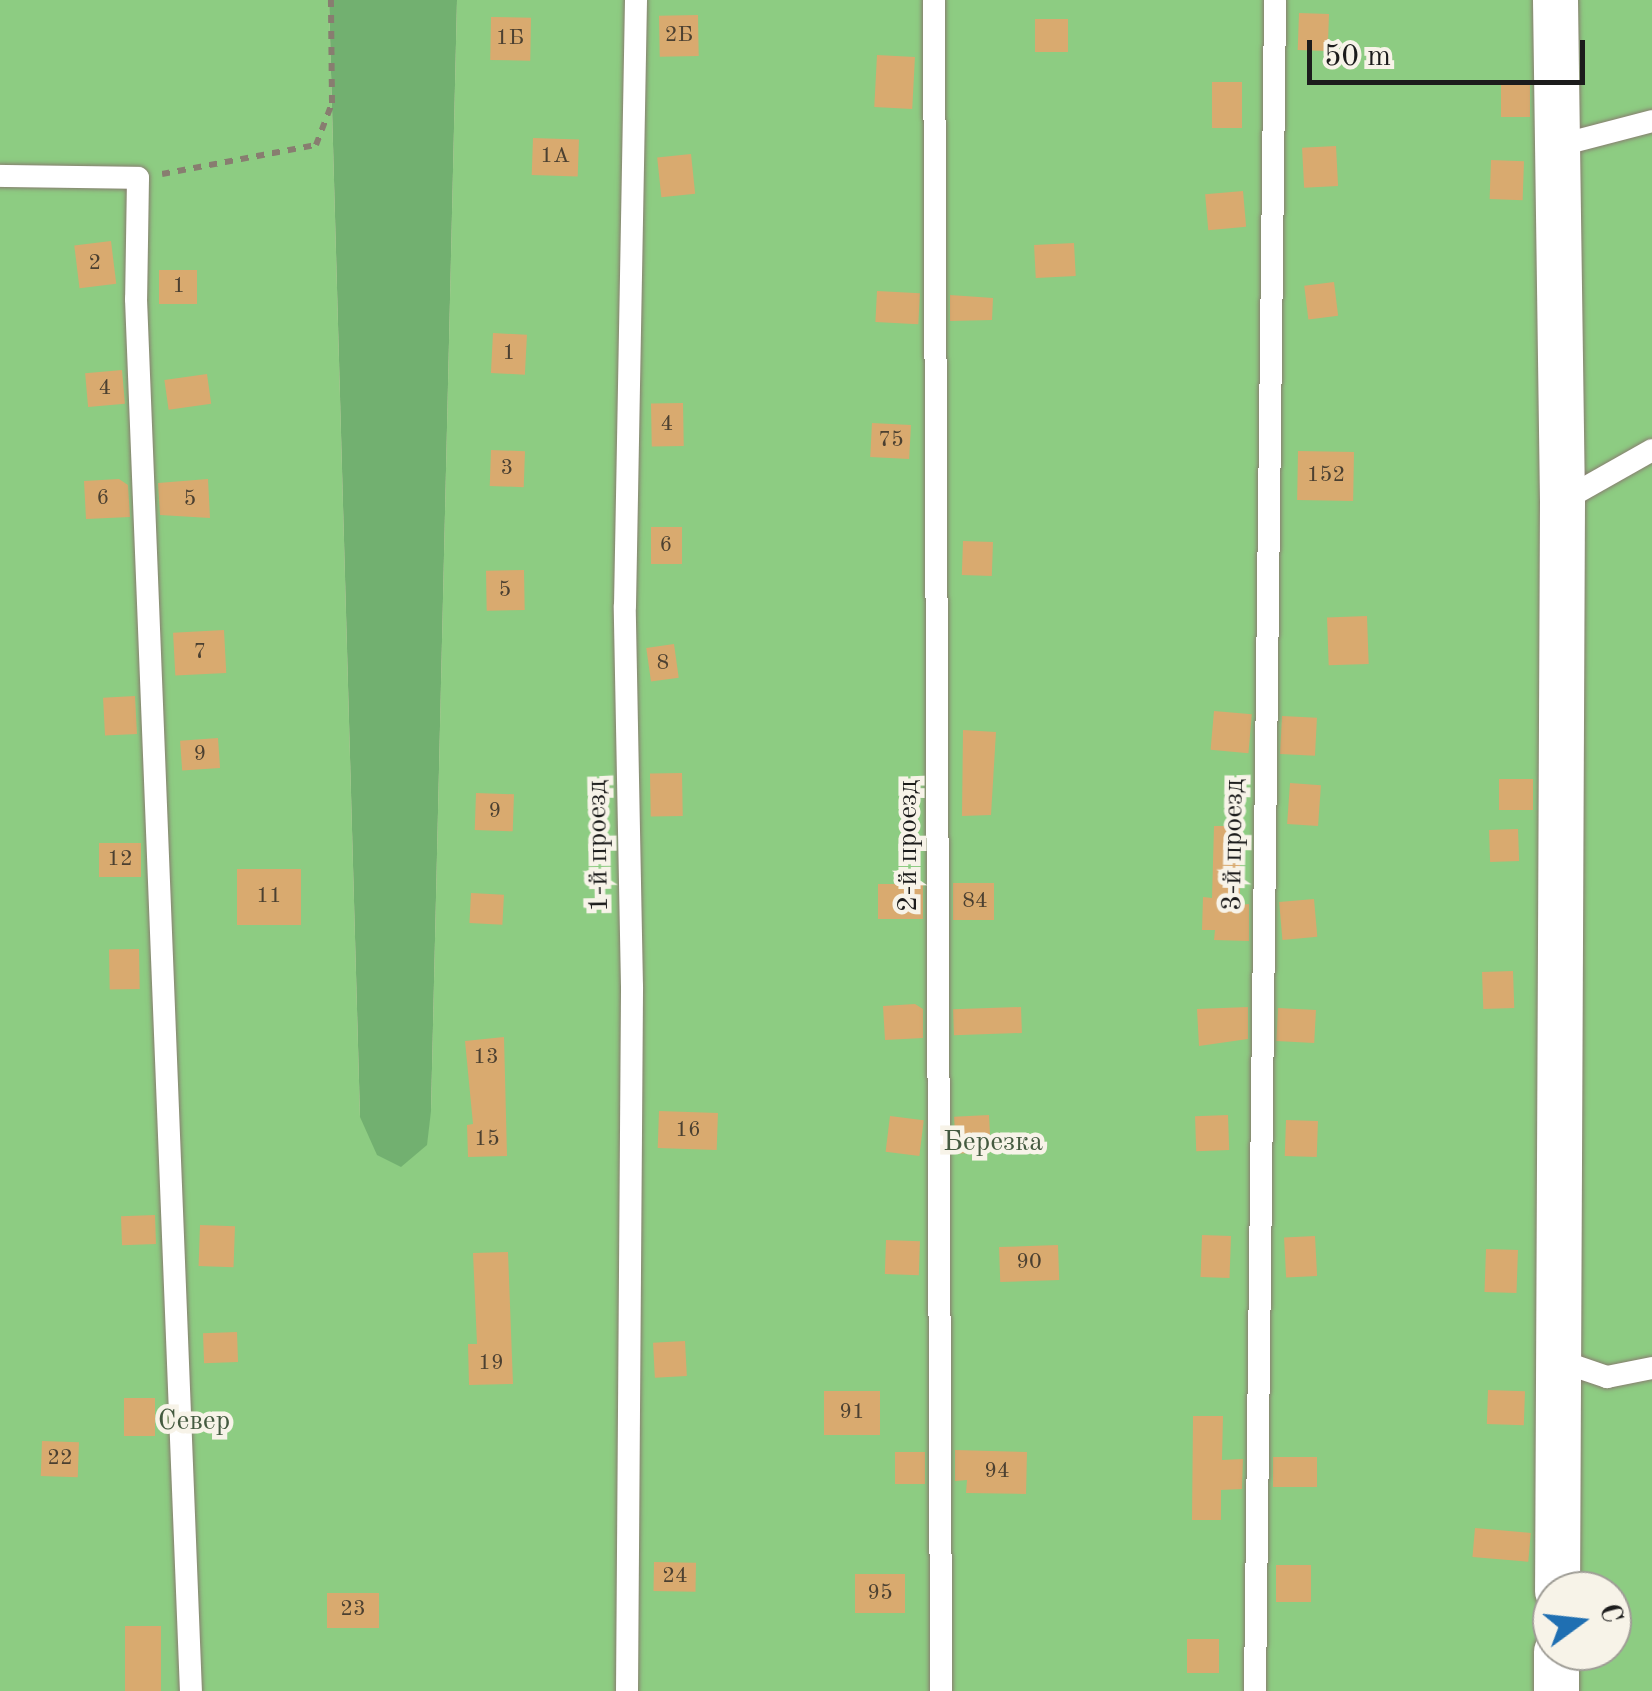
<!DOCTYPE html>
<html>
<head>
<meta charset="utf-8">
<style>
	body { margin:0 }
	#map { position:relative; width:1652px; height:1691px; overflow:hidden; background:#f5dec4; font-family:"Old Standard TT",serif }
	div>[style] { position:absolute }
	.green>* { inset:0; background:#8dcc82 }
	.forest>* { inset:0; background:#72b070 }
	.building>* { inset:0; background:#d9aa6f; transform-origin:0 0 }
	.path>* { height:6px; margin-top:-3px; transform-origin:0; background:repeating-linear-gradient(90deg,#887d70 0 8px,transparent 0 16px) }
	.roads { filter:drop-shadow(0 0 2px #887d70) drop-shadow(0 0 2px #887d70) }
	.service>* { height:22px; margin:-11px; padding:0 11px; transform-origin:11px; border-radius:11px; background:#fff }
	.minor>* { height:45px; margin:-22.5px; padding:0 22.5px; transform-origin:22.5px; border-radius:22.5px; background:#fff }
	span { translate:-50% -50%; white-space:nowrap; text-align:center; line-height:1.15; -webkit-text-stroke:9px #f7f3e8; paint-order:stroke }
	.number-label { font-size:22px; color:#4b4031 }
	.number-label span { -webkit-text-stroke-width:0 }
	.street-label { font-size:28px; color:#1c1c1c }
	.park-label { font-size:28px; color:#445a40 }
	.north { position:absolute; left:1532px; top:1571px; width:100px; height:100px; box-sizing:border-box; background:#f7f3e8; border:2px solid #9f9d96; border-radius:50%; rotate:75deg; font-size:28px; font-weight:700; line-height:40px; text-align:center; color:#1c1c1c }
	.north::after { content:''; display:block; margin:auto; width:35px; height:45px; background:#1f6fb2; clip-path:polygon(50% 0,100% 100%,50% 72%,0 100%) }
	.scale { position:absolute; left:1307px; top:40px; width:278px; height:45px; box-sizing:border-box; border:5px solid #1c1c1c; border-top:0; padding-left:12px; font-size:30px; line-height:35px; white-space:nowrap; color:#1c1c1c; -webkit-text-stroke:8px #f7f3e8; paint-order:stroke }
</style>
</head>
<body>
<div id="map">
	<div class="green">
		<div style="clip-path:polygon(evenodd,0 0,329px 0,360px 1117px,431px 1111px,457px 0,1652px 0,1652px 1691px,0 1691px,0 0,1552px 1591px,1612px 1591px,1612px 1651px,1552px 1651px,1552px 1591px)"></div>
	</div>
	<div class="forest">
		<div style="clip-path:polygon(329px 0,457px 0,431px 1111px,427px 1145px,401px 1167px,377px 1155px,360px 1117px)"></div>
	</div>
	<div class="building">
		<div style="left:1299px;top:13px;width:30px;height:37px;rotate:2deg"></div>
		<div style="left:698px;top:15px;width:41px;height:39px;rotate:89deg"></div>
		<div style="left:491px;top:17px;width:40px;height:43px;rotate:1deg"></div>
		<div style="left:1035px;top:19px;width:33px;height:33px"></div>
		<div style="left:877px;top:55px;width:38px;height:52px;rotate:3deg"></div>
		<div style="left:1212px;top:82px;width:30px;height:46px"></div>
		<div style="left:1530px;top:85px;width:32px;height:29px;rotate:90deg"></div>
		<div style="left:533px;top:138px;width:46px;height:37px;rotate:2deg"></div>
		<div style="left:1336px;top:146px;width:40px;height:34px;rotate:87deg"></div>
		<div style="left:691px;top:154px;width:40px;height:34px;rotate:84deg"></div>
		<div style="left:1491px;top:160px;width:33px;height:39px;rotate:2deg"></div>
		<div style="left:1243px;top:191px;width:36px;height:38px;rotate:85deg"></div>
		<div style="left:111px;top:241px;width:43px;height:37px;rotate:83deg"></div>
		<div style="left:1074px;top:243px;width:33px;height:40px;rotate:87deg"></div>
		<div style="left:159px;top:270px;width:38px;height:34px"></div>
		<div style="left:1334px;top:282px;width:34px;height:30px;rotate:83deg"></div>
		<div style="left:877px;top:291px;width:43px;height:31px;rotate:3deg"></div>
		<div style="clip-path:polygon(950px 295px,993px 298px,992px 320px,950px 321px)"></div>
		<div style="left:493px;top:333px;width:34px;height:40px;rotate:3deg"></div>
		<div style="left:122px;top:370px;width:34px;height:37px;rotate:85deg"></div>
		<div style="left:207px;top:374px;width:30px;height:43px;rotate:82deg"></div>
		<div style="left:683px;top:403px;width:43px;height:32px;rotate:89deg"></div>
		<div style="left:872px;top:423px;width:39px;height:34px;rotate:3deg"></div>
		<div style="left:491px;top:450px;width:34px;height:36px;rotate:2deg"></div>
		<div style="left:1298px;top:451px;width:56px;height:49px;rotate:1deg"></div>
		<div style="clip-path:polygon(119px 479px,128px 485px,130px 517px,86px 519px,84px 481px)"></div>
		<div style="clip-path:polygon(208px 479px,210px 518px,160px 515px,158px 483px)"></div>
		<div style="left:651px;top:527px;width:31px;height:37px"></div>
		<div style="left:963px;top:541px;width:30px;height:34px;rotate:2deg"></div>
		<div style="left:524px;top:570px;width:40px;height:38px;rotate:89deg"></div>
		<div style="left:1367px;top:616px;width:48px;height:40px;rotate:88deg"></div>
		<div style="left:224px;top:630px;width:43px;height:51px;rotate:87deg"></div>
		<div style="left:674px;top:644px;width:34px;height:28px;rotate:82deg"></div>
		<div style="left:135px;top:696px;width:38px;height:32px;rotate:87deg"></div>
		<div style="left:1214px;top:711px;width:38px;height:39px;rotate:5deg"></div>
		<div style="left:1282px;top:716px;width:35px;height:38px;rotate:3deg"></div>
		<div style="clip-path:polygon(963px 730px,996px 732px,991px 815px,962px 816px)"></div>
		<div style="left:218px;top:738px;width:30px;height:38px;rotate:86deg"></div>
		<div style="left:682px;top:773px;width:43px;height:32px;rotate:89deg"></div>
		<div style="left:1499px;top:779px;width:34px;height:31px"></div>
		<div style="left:1290px;top:783px;width:31px;height:41px;rotate:4deg"></div>
		<div style="left:476px;top:793px;width:38px;height:37px;rotate:2deg"></div>
		<div style="clip-path:polygon(1214px 826px,1240px 826px,1240px 905px,1249px 904px,1249px 941px,1214px 940px,1215px 930px,1202px 930px,1203px 897px,1212px 898px)"></div>
		<div style="left:1518px;top:829px;width:32px;height:29px;rotate:88deg"></div>
		<div style="left:99px;top:843px;width:42px;height:34px"></div>
		<div style="left:301px;top:869px;width:56px;height:64px;rotate:90deg"></div>
		<div style="left:994px;top:883px;width:37px;height:41px;rotate:90deg"></div>
		<div style="left:923px;top:884px;width:35px;height:45px;rotate:90deg"></div>
		<div style="left:471px;top:893px;width:33px;height:30px;rotate:3deg"></div>
		<div style="left:1314px;top:899px;width:38px;height:35px;rotate:85deg"></div>
		<div style="left:139px;top:949px;width:40px;height:30px;rotate:89deg"></div>
		<div style="left:1513px;top:971px;width:37px;height:31px;rotate:88deg"></div>
		<div style="clip-path:polygon(915px 1004px,923px 1009px,923px 1038px,885px 1040px,883px 1006px)"></div>
		<div style="left:1021px;top:1007px;width:26px;height:68px;rotate:88deg"></div>
		<div style="clip-path:polygon(1248px 1007px,1248px 1039px,1199px 1046px,1197px 1009px)"></div>
		<div style="left:1278px;top:1008px;width:38px;height:33px;rotate:3deg"></div>
		<div style="clip-path:polygon(504px 1037px,507px 1156px,468px 1157px,467px 1125px,473px 1124px,465px 1041px)"></div>
		<div style="left:659px;top:1111px;width:59px;height:37px;rotate:2deg"></div>
		<div style="left:989px;top:1115px;width:37px;height:35px;rotate:87deg"></div>
		<div style="left:1228px;top:1115px;width:35px;height:33px;rotate:88deg"></div>
		<div style="left:890px;top:1116px;width:34px;height:36px;rotate:7deg"></div>
		<div style="left:1286px;top:1120px;width:32px;height:36px;rotate:2deg"></div>
		<div style="left:155px;top:1215px;width:29px;height:34px;rotate:88deg"></div>
		<div style="left:200px;top:1225px;width:35px;height:41px;rotate:2deg"></div>
		<div style="left:1202px;top:1235px;width:29px;height:42px;rotate:2deg"></div>
		<div style="left:1315px;top:1236px;width:40px;height:31px;rotate:87deg"></div>
		<div style="left:886px;top:1240px;width:34px;height:34px;rotate:2deg"></div>
		<div style="left:1058px;top:1245px;width:35px;height:59px;rotate:88deg"></div>
		<div style="left:1486px;top:1249px;width:32px;height:43px;rotate:2deg"></div>
		<div style="clip-path:polygon(508px 1252px,513px 1384px,469px 1385px,468px 1344px,477px 1344px,473px 1253px)"></div>
		<div style="left:237px;top:1332px;width:30px;height:34px;rotate:88deg"></div>
		<div style="left:685px;top:1341px;width:35px;height:32px;rotate:87deg"></div>
		<div style="left:1488px;top:1390px;width:37px;height:34px;rotate:2deg"></div>
		<div style="left:824px;top:1391px;width:56px;height:44px"></div>
		<div style="left:124px;top:1398px;width:31px;height:38px"></div>
		<div style="clip-path:polygon(1193px 1416px,1223px 1416px,1222px 1460px,1243px 1459px,1242px 1489px,1221px 1490px,1221px 1520px,1192px 1520px)"></div>
		<div style="left:42px;top:1441px;width:37px;height:35px;rotate:2deg"></div>
		<div style="clip-path:polygon(955px 1450px,1027px 1452px,1026px 1494px,966px 1493px,967px 1480px,955px 1481px)"></div>
		<div style="left:925px;top:1452px;width:32px;height:30px;rotate:90deg"></div>
		<div style="left:1317px;top:1457px;width:30px;height:44px;rotate:90deg"></div>
		<div style="left:1475px;top:1528px;width:56px;height:29px;rotate:5deg"></div>
		<div style="left:654px;top:1562px;width:42px;height:29px;rotate:1deg"></div>
		<div style="left:1276px;top:1565px;width:35px;height:37px"></div>
		<div style="left:905px;top:1574px;width:39px;height:50px;rotate:90deg"></div>
		<div style="left:327px;top:1593px;width:52px;height:35px"></div>
		<div style="left:161px;top:1626px;width:65px;height:36px;rotate:90deg"></div>
		<div style="left:1187px;top:1639px;width:32px;height:34px"></div>
	</div>
	<div class="path">
		<div style="left:162px;top:174px;width:157px;rotate:-10.7deg"></div>
		<div style="left:316px;top:145px;width:45px;rotate:-69.1deg"></div>
		<div style="left:332px;top:103px;width:103px;rotate:-90.6deg"></div>
	</div>
	<div class="roads">
		<div class="service">
			<div style="left:934px;top:0;width:1691px;rotate:89.76deg"></div>
			<div style="left:1560px;top:145px;width:95px;rotate:-14.6deg"></div>
			<div style="left:0;top:176px;width:138px;rotate:0.8deg"></div>
			<div style="left:138px;top:178px;width:121px;rotate:90.9deg"></div>
			<div style="left:136px;top:299px;width:1393px;rotate:87.74deg"></div>
			<div style="left:1562px;top:501px;width:103px;rotate:-29.5deg"></div>
			<div style="left:1560px;top:1361px;width:50px;rotate:18.8deg"></div>
			<div style="left:1607px;top:1377px;width:46px;rotate:-11.3deg"></div>
			<div style="left:627px;top:1691px;width:704px;rotate:-89.59deg"></div>
			<div style="left:632px;top:987px;width:381px;rotate:-91.1deg"></div>
			<div style="left:625px;top:606px;width:606px;rotate:-88.96deg"></div>
			<div style="left:1255px;top:1691px;width:1691px;rotate:-89.32deg"></div>
		</div>
		<div class="minor">
			<div style="left:1555px;top:0;width:501px;rotate:89.2deg"></div>
			<div style="left:1562px;top:501px;width:1090px;rotate:90.26deg"></div>
			<div style="left:1556px;top:1691px;width:40px;rotate:-90deg"></div>
		</div>
	</div>
	<div class="number-label">
		<span style="left:679px;top:36px">2Б</span>
		<span style="left:510px;top:39px">1Б</span>
		<span style="left:555px;top:157px">1А</span>
		<span style="left:95px;top:264px">2</span>
		<span style="left:179px;top:287px">1</span>
		<span style="left:509px;top:354px">1</span>
		<span style="left:105px;top:389px">4</span>
		<span style="left:667px;top:425px">4</span>
		<span style="left:891px;top:441px">75</span>
		<span style="left:507px;top:469px">3</span>
		<span style="left:1326px;top:476px">152</span>
		<span style="left:103px;top:499px">6</span>
		<span style="left:190px;top:500px">5</span>
		<span style="left:666px;top:546px">6</span>
		<span style="left:505px;top:591px">5</span>
		<span style="left:200px;top:653px">7</span>
		<span style="left:663px;top:664px">8</span>
		<span style="left:200px;top:755px">9</span>
		<span style="left:495px;top:812px">9</span>
		<span style="left:120px;top:860px">12</span>
		<span style="left:269px;top:897px">11</span>
		<span style="left:975px;top:902px">84</span>
		<span style="left:486px;top:1058px">13</span>
		<span style="left:688px;top:1131px">16</span>
		<span style="left:487px;top:1140px">15</span>
		<span style="left:1029px;top:1263px">90</span>
		<span style="left:491px;top:1364px">19</span>
		<span style="left:852px;top:1413px">91</span>
		<span style="left:60px;top:1459px">22</span>
		<span style="left:997px;top:1472px">94</span>
		<span style="left:675px;top:1577px">24</span>
		<span style="left:880px;top:1594px">95</span>
		<span style="left:353px;top:1610px">23</span>
	</div>
	<div class="street-label">
		<span style="left:1234px;top:845px;rotate:-89deg">3-й проезд</span>
		<span style="left:599px;top:846px;rotate:-91deg">1-й проезд</span>
		<span style="left:909px;top:846px;rotate:-90deg">2-й проезд</span>
	</div>
	<div class="park-label">
		<span style="left:993px;top:1143px">Березка</span>
		<span style="left:194px;top:1422px">Север</span>
	</div>
	<div class="north">С</div>
	<div class="scale">50 m</div>
</div>
</body>
</html>
